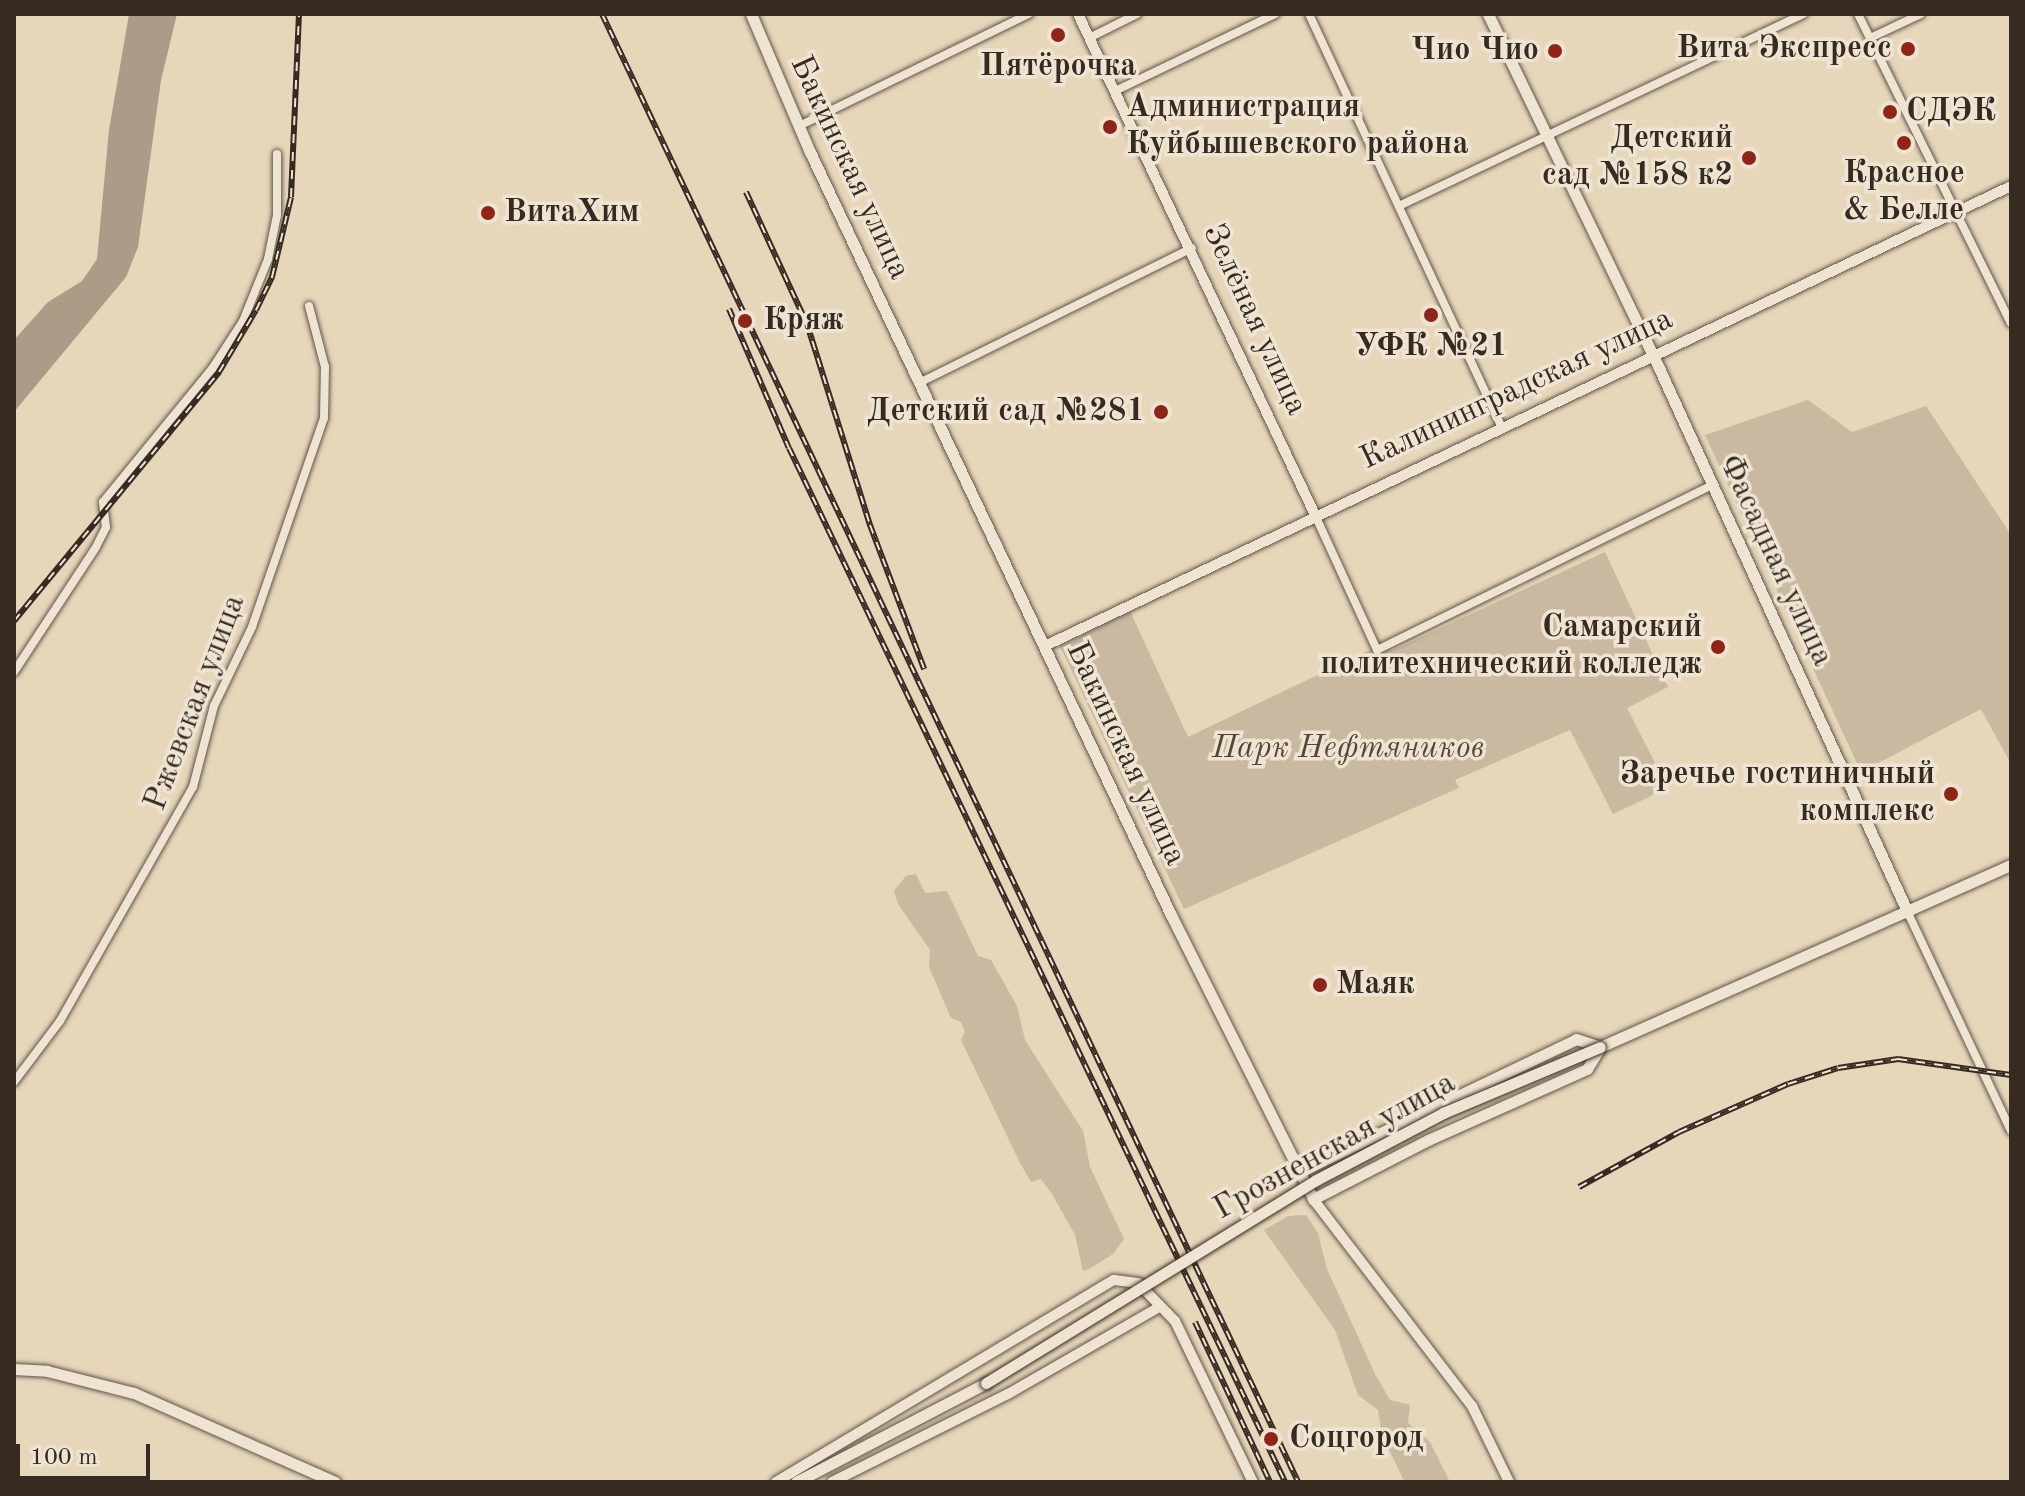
<!DOCTYPE html>
<html>
<head>
<meta charset="utf-8">
<style>
	body { margin:0 }
	#map { position:relative; width:2025px; height:1496px; overflow:hidden; background:#e6d6ba; font-family:"Old Standard TT",serif }
	div>[style] { position:absolute }
	.green>* { inset:0; background:#c8b9a0 }
	.water>* { inset:0; background:#aa9c86 }
	.roads { filter:drop-shadow(0 0 2px #625547) drop-shadow(0 0 2px #625547) }
	.minor>* { height:8px; margin:-4px; padding:0 4px; transform-origin:4px; border-radius:4px; background:#efe4d2 }
	.tertiary>* { height:10px; margin:-5px; padding:0 5px; transform-origin:5px; border-radius:5px; background:#efe4d2 }
	.secondary>* { height:11px; margin:-5.5px; padding:0 5.5px; transform-origin:5.5px; border-radius:5.5px; background:#efe4d2 }
	.rail>* { height:6px; margin-top:-3px; transform-origin:0; background:repeating-linear-gradient(90deg,#efe4d2 0 9px,#362a21 0 18px); box-sizing:border-box; border-block:2px solid #362a21 }
	.bridges { filter:drop-shadow(0 0 2px #362a21) drop-shadow(0 0 2px #362a21) }
	.secondary-bridge>* { height:11px; margin:-5.5px; padding:0 5.5px; transform-origin:5.5px; border-radius:5.5px; background:#efe4d2 }
	.dots>* { width:22px; height:22px; translate:-50% -50%; box-sizing:border-box; border:4px solid #efe4d2; border-radius:50% }
	span { translate:-50% -50%; white-space:nowrap; text-align:center; line-height:1.15; -webkit-text-stroke:7px #efe4d2; paint-order:stroke }
	.poi-label { font-size:32px; color:#362a21; font-weight:700 }
	.right { translate:-100% -50%; text-align:right }
	.left { translate:0 -50%; text-align:left }
	.street-label { font-size:32px; color:#362a21 }
	.park-label { font-size:32px; color:#53473a; font-style:italic }
	.frame { position:absolute; inset:0; border:16px solid #362a21; pointer-events:none }
	.scale { position:absolute; left:16px; top:1444px; width:134px; height:36px; box-sizing:border-box; border:4px solid #362a21; border-top:0; padding-left:10px; font-size:24px; line-height:28px; white-space:nowrap; color:#362a21; -webkit-text-stroke:6px #efe4d2; paint-order:stroke }
</style>
</head>
<body>
<div id="map">
	<div class="green">
		<div style="clip-path:polygon(1808px 400px,1852px 432px,1926px 406px,2011px 535px,2011px 764px,1981px 709px,1861px 772px,1705px 435px)"></div>
		<div style="clip-path:polygon(1605px 552px,1668px 687px,1627px 708px,1668px 788px,1613px 814px,1570px 730px,1455px 780px,1459px 788px,1184px 909px,1060px 646px,1130px 611px,1188px 737px,1386px 642px,1391px 651px)"></div>
		<div style="clip-path:polygon(916px 874px,925px 893px,947px 891px,978px 956px,991px 960px,1017px 1006px,1025px 1040px,1083px 1131px,1090px 1167px,1124px 1239px,1113px 1254px,1089px 1269px,1083px 1271px,1075px 1235px,1052px 1194px,1041px 1179px,1031px 1182px,1020px 1163px,961px 1040px,965px 1032px,961px 1022px,951px 1018px,929px 967px,930px 950px,898px 904px,894px 891px,906px 876px)"></div>
		<div style="clip-path:polygon(1306px 1215px,1318px 1233px,1327px 1269px,1376px 1376px,1390px 1400px,1410px 1405px,1408px 1423px,1430px 1442px,1450px 1482px,1404px 1481px,1382px 1435px,1378px 1410px,1358px 1395px,1335px 1330px,1264px 1230px,1288px 1216px)"></div>
	</div>
	<div class="water">
		<div style="clip-path:polygon(129px 14px,177px 14px,161px 80px,138px 247px,126px 277px,14px 412px,14px 340px,48px 302px,82px 281px,97px 259px,109px 130px)"></div>
	</div>
	<div class="roads">
		<div class="minor">
			<div style="left:1309px;top:14px;width:456px;rotate:65deg"></div>
			<div style="left:1858px;top:14px;width:345px;rotate:63.7deg"></div>
			<div style="left:1089px;top:38px;width:54px;rotate:-26.6deg"></div>
			<div style="left:1870px;top:38px;width:56px;rotate:-25.2deg"></div>
			<div style="left:1115px;top:91px;width:178px;rotate:-25.7deg"></div>
			<div style="left:799px;top:126px;width:256px;rotate:-26deg"></div>
			<div style="left:1399px;top:206px;width:448px;rotate:-25.4deg"></div>
			<div style="left:921px;top:382px;width:302px;rotate:-26.3deg"></div>
			<div style="left:1315px;top:515px;width:149px;rotate:65.3deg"></div>
			<div style="left:1377px;top:650px;width:372px;rotate:-26.2deg"></div>
			<div style="left:14px;top:672px;width:149px;rotate:-56.7deg"></div>
			<div style="left:96px;top:547px;width:22px;rotate:-63deg"></div>
			<div style="left:106px;top:527px;width:25px;rotate:-97deg"></div>
			<div style="left:103px;top:502px;width:172px;rotate:-50.7deg"></div>
			<div style="left:212px;top:369px;width:57px;rotate:-57.1deg"></div>
			<div style="left:243px;top:321px;width:67px;rotate:-68deg"></div>
			<div style="left:268px;top:259px;width:45px;rotate:-78.4deg"></div>
			<div style="left:277px;top:215px;width:61px;rotate:-90deg"></div>
			<div style="left:1908px;top:913px;width:241px;rotate:64.7deg"></div>
			<div style="left:14px;top:1082px;width:76px;rotate:-53deg"></div>
			<div style="left:60px;top:1021px;width:269px;rotate:-60.4deg"></div>
			<div style="left:193px;top:787px;width:84px;rotate:-75.5deg"></div>
			<div style="left:214px;top:706px;width:88px;rotate:-64.3deg"></div>
			<div style="left:252px;top:627px;width:221px;rotate:-71deg"></div>
			<div style="left:324px;top:418px;width:51px;rotate:-88.9deg"></div>
			<div style="left:325px;top:367px;width:63px;rotate:-104.7deg"></div>
		</div>
		<div class="tertiary">
			<div style="left:1078px;top:14px;width:554px;rotate:64.68deg"></div>
			<div style="left:1047px;top:645px;width:1068px;rotate:-25.46deg"></div>
			<div style="left:1313px;top:1199px;width:261px;rotate:52.5deg"></div>
			<div style="left:1472px;top:1406px;width:85px;rotate:64deg"></div>
			<div style="left:776px;top:1482px;width:394px;rotate:-30.9deg"></div>
			<div style="left:1114px;top:1280px;width:24px;rotate:7deg"></div>
			<div style="left:1138px;top:1283px;width:53px;rotate:45.8deg"></div>
			<div style="left:1175px;top:1321px;width:179px;rotate:64.2deg"></div>
			<div style="left:832px;top:1482px;width:197px;rotate:-26.6deg"></div>
			<div style="left:1008px;top:1394px;width:174px;rotate:-29.9deg"></div>
		</div>
		<div class="secondary">
			<div style="left:751px;top:14px;width:150px;rotate:66.9deg"></div>
			<div style="left:810px;top:152px;width:844px;rotate:64.68deg"></div>
			<div style="left:1171px;top:915px;width:318px;rotate:63.4deg"></div>
			<div style="left:1313px;top:1199px;width:129px;rotate:-27.2deg"></div>
			<div style="left:1428px;top:1140px;width:174px;rotate:-24.1deg"></div>
			<div style="left:1587px;top:1069px;width:26px;rotate:-59deg"></div>
			<div style="left:1488px;top:14px;width:393px;rotate:64.2deg"></div>
			<div style="left:1659px;top:368px;width:599px;rotate:65.45deg"></div>
			<div style="left:1600px;top:1047px;width:449px;rotate:-23.9deg"></div>
			<div style="left:1299px;top:1172px;width:307px;rotate:-25.6deg"></div>
			<div style="left:1576px;top:1039px;width:25px;rotate:18deg"></div>
			<div style="left:14px;top:1369px;width:33px;rotate:3deg"></div>
			<div style="left:47px;top:1371px;width:90px;rotate:14.2deg"></div>
			<div style="left:134px;top:1393px;width:220px;rotate:23.9deg"></div>
			<div style="left:796px;top:1482px;width:214px;rotate:-27.5deg"></div>
		</div>
	</div>
	<div class="rail">
		<div style="left:602px;top:14px;width:1625px;rotate:64.63deg"></div>
		<div style="left:746px;top:192px;width:145px;rotate:65.2deg"></div>
		<div style="left:807px;top:324px;width:211px;rotate:72.6deg"></div>
		<div style="left:870px;top:525px;width:154px;rotate:69.4deg"></div>
		<div style="left:729px;top:309px;width:151px;rotate:66.7deg"></div>
		<div style="left:789px;top:448px;width:1147px;rotate:64.37deg"></div>
		<div style="left:14px;top:621px;width:323px;rotate:-50.5deg"></div>
		<div style="left:219px;top:372px;width:72px;rotate:-59.2deg"></div>
		<div style="left:256px;top:310px;width:37px;rotate:-64deg"></div>
		<div style="left:272px;top:277px;width:82px;rotate:-76.6deg"></div>
		<div style="left:291px;top:197px;width:183px;rotate:-87.5deg"></div>
		<div style="left:1579px;top:1187px;width:114px;rotate:-28.8deg"></div>
		<div style="left:1679px;top:1132px;width:119px;rotate:-23.8deg"></div>
		<div style="left:1788px;top:1084px;width:52px;rotate:-17.7deg"></div>
		<div style="left:1838px;top:1068px;width:61px;rotate:-8.5deg"></div>
		<div style="left:1898px;top:1059px;width:114px;rotate:8.1deg"></div>
		<div style="left:1195px;top:1322px;width:177px;rotate:64.9deg"></div>
	</div>
	<div class="bridges">
		<div class="secondary-bridge">
			<div style="left:986px;top:1383px;width:387px;rotate:-31.6deg"></div>
			<div style="left:1316px;top:1180px;width:144px;rotate:-27.8deg"></div>
			<div style="left:1443px;top:1113px;width:170px;rotate:-22.8deg"></div>
		</div>
	</div>
	<div class="dots">
		<div style="left:1058px;top:35px;background:#8f2418"></div>
		<div style="left:1908px;top:49px;background:#8f2418"></div>
		<div style="left:1555px;top:51px;background:#8f2418"></div>
		<div style="left:1890px;top:112px;background:#8f2418"></div>
		<div style="left:1110px;top:127px;background:#8f2418"></div>
		<div style="left:1904px;top:143px;background:#8f2418"></div>
		<div style="left:1749px;top:158px;background:#8f2418"></div>
		<div style="left:488px;top:213px;background:#8f2418"></div>
		<div style="left:1431px;top:315px;background:#8f2418"></div>
		<div style="left:745px;top:321px;background:#8f2418"></div>
		<div style="left:1161px;top:412px;background:#8f2418"></div>
		<div style="left:1718px;top:647px;background:#8f2418"></div>
		<div style="left:1951px;top:794px;background:#8f2418"></div>
		<div style="left:1320px;top:985px;background:#8f2418"></div>
		<div style="left:1271px;top:1439px;background:#8f2418"></div>
	</div>
	<div class="poi-label">
		<span class="right" style="left:1892px;top:49px">Вита Экспресс</span>
		<span class="right" style="left:1539px;top:51px">Чио Чио</span>
		<span style="left:1058px;top:67px">Пятёрочка</span>
		<span class="left" style="left:1126px;top:127px">Администрация<br>Куйбышевского района</span>
		<span class="left" style="left:1906px;top:112px">СДЭК</span>
		<span class="right" style="left:1733px;top:158px">Детский<br>сад №158 к2</span>
		<span style="left:1904px;top:193px">Красное<br>&amp; Белле</span>
		<span class="left" style="left:504px;top:213px">ВитаХим</span>
		<span class="left" style="left:763px;top:321px">Кряж</span>
		<span style="left:1431px;top:347px">УФК №21</span>
		<span class="right" style="left:1145px;top:412px">Детский сад №281</span>
		<span class="right" style="left:1702px;top:647px">Самарский<br>политехнический колледж</span>
		<span class="right" style="left:1935px;top:794px">Заречье гостиничный<br>комплекс</span>
		<span class="left" style="left:1336px;top:985px">Маяк</span>
		<span class="left" style="left:1289px;top:1439px">Соцгород</span>
	</div>
	<div class="street-label">
		<span style="left:849px;top:168px;rotate:65deg">Бакинская улица</span>
		<span style="left:1254px;top:320px;rotate:65deg">Зелёная улица</span>
		<span style="left:1517px;top:390px;rotate:-25deg">Калининградская улица</span>
		<span style="left:1775px;top:561px;rotate:65deg">Фасадная улица</span>
		<span style="left:196px;top:703px;rotate:-69deg">Ржевская улица</span>
		<span style="left:1125px;top:754px;rotate:65deg">Бакинская улица</span>
		<span style="left:1335px;top:1147px;rotate:-29deg">Грозненская улица</span>
	</div>
	<div class="park-label">
		<span style="left:1348px;top:749px">Парк Нефтяников</span>
	</div>
	<div class="frame"></div>
	<div class="scale">100 m</div>
</div>
</body>
</html>
